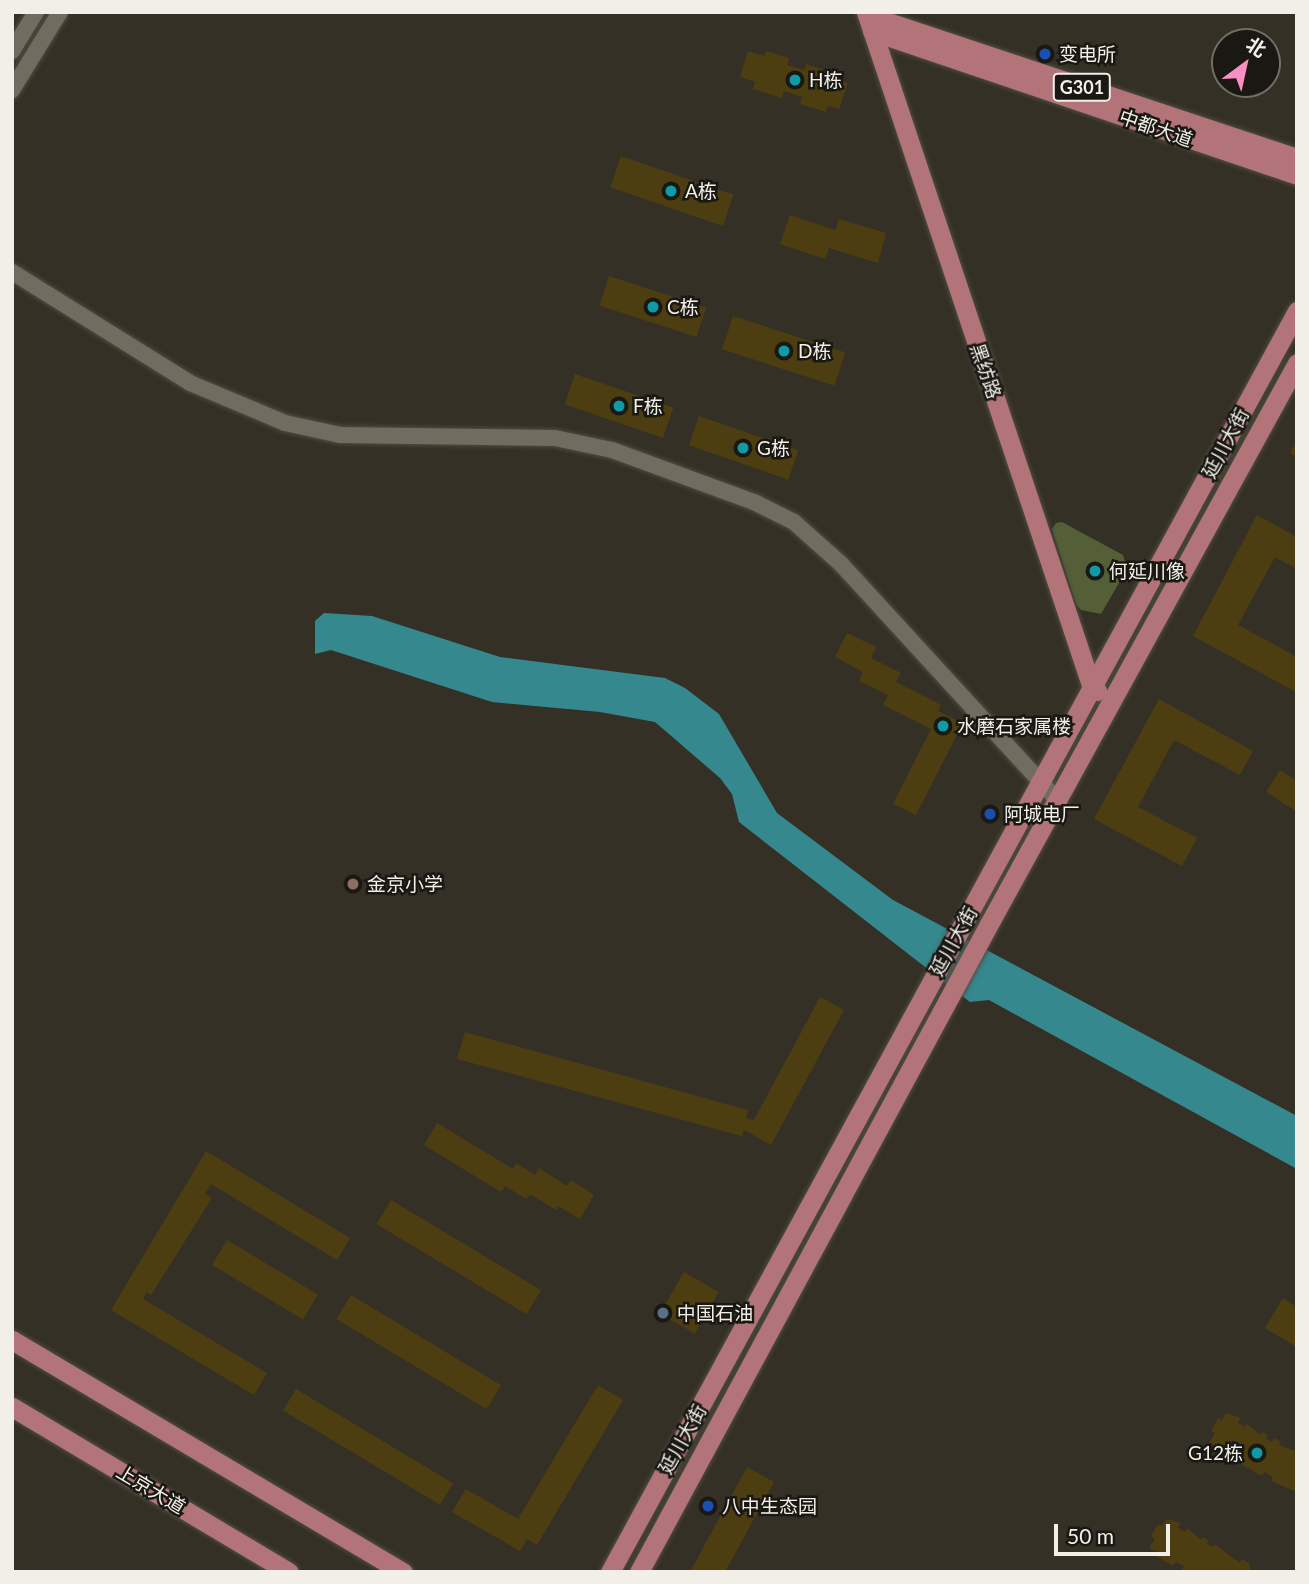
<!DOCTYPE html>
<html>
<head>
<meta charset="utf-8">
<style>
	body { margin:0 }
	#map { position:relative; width:1309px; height:1584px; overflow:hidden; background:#343025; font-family:Lato,"Noto Sans SC",sans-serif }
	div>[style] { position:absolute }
	.green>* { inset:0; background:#545f38 }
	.water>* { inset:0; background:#35888e }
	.building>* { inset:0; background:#4d3e12; transform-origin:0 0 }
	.roads { filter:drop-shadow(0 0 2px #4f4c42) drop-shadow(0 0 2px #4f4c42) }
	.minor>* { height:16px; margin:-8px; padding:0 8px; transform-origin:8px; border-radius:8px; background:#716c60 }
	.major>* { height:19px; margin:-9.5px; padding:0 9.5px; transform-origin:9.5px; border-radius:9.5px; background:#b27379 }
	.dots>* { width:19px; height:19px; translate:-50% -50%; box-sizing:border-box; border:4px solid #1a1813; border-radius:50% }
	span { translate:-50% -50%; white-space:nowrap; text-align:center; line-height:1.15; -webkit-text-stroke:5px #1a1813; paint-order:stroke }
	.shield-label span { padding:2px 5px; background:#1a1813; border:2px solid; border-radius:5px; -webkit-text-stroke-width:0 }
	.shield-label { font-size:18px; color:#f2efe8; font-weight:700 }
	.poi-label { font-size:19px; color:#f2efe8 }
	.left { translate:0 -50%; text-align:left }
	.right { translate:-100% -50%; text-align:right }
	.street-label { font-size:19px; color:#f2efe8 }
	.frame { position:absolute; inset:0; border:14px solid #f2efe8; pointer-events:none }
	.north { position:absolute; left:1211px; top:28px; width:70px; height:70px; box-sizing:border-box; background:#1a1813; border:2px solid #706e68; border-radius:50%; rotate:33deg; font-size:19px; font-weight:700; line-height:28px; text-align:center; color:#f2efe8 }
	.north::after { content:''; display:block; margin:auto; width:24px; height:32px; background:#fc8fc1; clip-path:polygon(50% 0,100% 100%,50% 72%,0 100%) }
	.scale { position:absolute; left:1054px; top:1524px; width:116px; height:32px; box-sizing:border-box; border:4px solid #f2efe8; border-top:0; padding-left:9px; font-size:21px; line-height:24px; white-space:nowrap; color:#f2efe8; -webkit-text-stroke:5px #1a1813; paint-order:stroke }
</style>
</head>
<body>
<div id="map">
	<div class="green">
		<div style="clip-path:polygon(1062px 522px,1123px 555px,1127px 569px,1101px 614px,1081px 610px,1076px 604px,1052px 529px,1056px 523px)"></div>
	</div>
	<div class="water">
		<div style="clip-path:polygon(324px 613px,372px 616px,500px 657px,665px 678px,685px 688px,719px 714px,777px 813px,893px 900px,1297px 1116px,1297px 1169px,989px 1000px,970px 1002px,739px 822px,732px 794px,720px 778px,655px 722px,600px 712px,492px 702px,331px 650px,315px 654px,315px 621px)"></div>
	</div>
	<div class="building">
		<div style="clip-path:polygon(748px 51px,764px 56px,766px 51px,789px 58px,787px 65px,804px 70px,806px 64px,837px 75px,836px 79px,848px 83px,839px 109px,828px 106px,826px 112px,800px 104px,802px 97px,784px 91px,782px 98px,753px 89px,755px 82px,740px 77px)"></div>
		<div style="left:621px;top:156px;width:119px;height:33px;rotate:19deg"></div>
		<div style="clip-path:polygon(790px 215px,835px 230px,839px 219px,886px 233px,878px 263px,829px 248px,825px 259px,780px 244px)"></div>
		<div style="left:609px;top:276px;width:102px;height:31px;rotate:18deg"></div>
		<div style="left:733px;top:316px;width:118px;height:35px;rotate:18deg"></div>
		<div style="left:575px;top:374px;width:104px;height:32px;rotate:19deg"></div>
		<div style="left:699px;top:416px;width:105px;height:31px;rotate:19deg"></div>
		<div style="clip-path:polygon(1297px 440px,1297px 457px,1290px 453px)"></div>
		<div style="clip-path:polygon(1257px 515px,1297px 537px,1297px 569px,1275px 557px,1238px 625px,1297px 657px,1296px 692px,1193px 636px)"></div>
		<div style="clip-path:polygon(847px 633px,876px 647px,871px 658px,901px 673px,896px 682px,941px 705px,938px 711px,963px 723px,916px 815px,893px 804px,931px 729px,883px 705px,888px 695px,859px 681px,863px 672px,835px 657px)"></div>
		<div style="clip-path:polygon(1159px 699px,1253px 751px,1240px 775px,1174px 740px,1138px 807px,1197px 838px,1182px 866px,1094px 819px)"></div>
		<div style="clip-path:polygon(1280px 770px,1297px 781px,1297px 812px,1266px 792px)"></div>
		<div style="clip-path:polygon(820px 997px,844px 1010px,771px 1145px,748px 1132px,744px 1131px,742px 1136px,457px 1059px,465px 1032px,748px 1110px,746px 1118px,754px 1120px)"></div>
		<div style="clip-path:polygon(437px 1123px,513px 1169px,516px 1163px,535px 1175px,539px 1168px,567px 1186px,571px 1180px,594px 1195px,580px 1219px,558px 1206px,556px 1210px,530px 1194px,526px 1199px,505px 1186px,501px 1192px,424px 1145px)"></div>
		<div style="clip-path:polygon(206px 1151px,350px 1238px,337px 1260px,211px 1184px,205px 1194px,212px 1198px,151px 1295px,147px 1292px,143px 1299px,267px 1373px,254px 1395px,111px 1310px)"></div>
		<div style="left:391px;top:1200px;width:175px;height:28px;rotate:31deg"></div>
		<div style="left:227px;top:1240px;width:106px;height:29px;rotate:31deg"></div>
		<div style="left:684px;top:1272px;width:40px;height:48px;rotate:30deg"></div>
		<div style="left:351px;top:1295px;width:175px;height:28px;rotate:31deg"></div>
		<div style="clip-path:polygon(1283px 1298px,1297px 1307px,1297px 1347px,1265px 1328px)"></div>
		<div style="clip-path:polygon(598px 1385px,623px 1400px,537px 1545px,527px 1539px,520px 1551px,452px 1512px,466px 1489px,518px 1519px)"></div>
		<div style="left:296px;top:1389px;width:183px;height:25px;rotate:31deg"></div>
		<div style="clip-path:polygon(1226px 1413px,1241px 1418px,1238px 1423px,1245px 1427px,1246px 1423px,1260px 1435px,1262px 1432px,1268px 1435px,1266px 1439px,1272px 1442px,1274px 1438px,1281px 1442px,1279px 1445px,1295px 1451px,1297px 1492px,1271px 1481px,1273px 1477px,1264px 1472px,1262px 1476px,1241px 1464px,1243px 1461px,1236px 1457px,1233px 1460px,1215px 1450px,1216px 1447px,1209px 1443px,1215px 1433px,1211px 1431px,1218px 1418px,1222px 1420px)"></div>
		<div style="clip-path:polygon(747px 1467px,774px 1482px,725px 1572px,690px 1572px)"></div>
		<div style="clip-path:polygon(1166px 1519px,1181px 1523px,1178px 1528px,1185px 1532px,1187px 1528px,1201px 1540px,1202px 1537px,1209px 1540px,1207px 1544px,1212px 1547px,1214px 1544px,1240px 1563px,1242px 1559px,1249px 1563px,1251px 1572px,1185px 1572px,1182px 1570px,1184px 1566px,1176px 1562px,1173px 1566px,1155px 1555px,1157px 1552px,1149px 1548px,1155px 1539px,1151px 1536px,1158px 1524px,1162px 1526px)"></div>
	</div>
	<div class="roads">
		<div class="minor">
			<div style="left:12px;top:51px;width:46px;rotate:-58.4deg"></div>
			<div style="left:12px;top:90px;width:92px;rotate:-58.4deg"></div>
			<div style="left:12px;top:272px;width:210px;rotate:31.9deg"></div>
			<div style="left:190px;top:383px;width:103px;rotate:22.8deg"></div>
			<div style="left:285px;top:423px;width:56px;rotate:12.3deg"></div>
			<div style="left:340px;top:435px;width:215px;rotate:0.8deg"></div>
			<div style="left:555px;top:438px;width:58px;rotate:11.9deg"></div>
			<div style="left:612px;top:450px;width:151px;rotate:20.1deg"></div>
			<div style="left:754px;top:502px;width:45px;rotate:26.6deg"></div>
			<div style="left:794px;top:522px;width:63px;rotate:41.8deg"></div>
			<div style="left:841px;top:564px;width:320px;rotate:47.5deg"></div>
		</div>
		<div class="major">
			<div style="left:866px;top:12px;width:713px;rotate:71.51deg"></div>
			<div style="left:1092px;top:688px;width:6px;rotate:31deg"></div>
			<div style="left:867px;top:15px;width:453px;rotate:18.4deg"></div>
			<div style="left:872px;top:31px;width:449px;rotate:18.7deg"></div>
			<div style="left:12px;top:1340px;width:455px;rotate:30.7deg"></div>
			<div style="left:12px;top:1407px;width:322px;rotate:30.8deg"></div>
			<div style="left:610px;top:1572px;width:1436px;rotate:-61.42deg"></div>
			<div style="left:639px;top:1572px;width:736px;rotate:-61.63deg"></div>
			<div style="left:989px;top:924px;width:640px;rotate:-61.23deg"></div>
		</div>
	</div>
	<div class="dots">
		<div style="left:1045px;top:54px;background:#1a4fb4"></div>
		<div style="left:795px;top:80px;background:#0f9aa8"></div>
		<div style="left:671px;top:191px;background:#0f9aa8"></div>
		<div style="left:653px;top:307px;background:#0f9aa8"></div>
		<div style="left:784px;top:351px;background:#0f9aa8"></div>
		<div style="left:619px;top:406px;background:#0f9aa8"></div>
		<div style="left:743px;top:448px;background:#0f9aa8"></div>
		<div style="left:1095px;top:571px;background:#0f9aa8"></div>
		<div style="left:943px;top:726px;background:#0f9aa8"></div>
		<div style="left:990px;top:814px;background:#1a4fb4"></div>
		<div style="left:353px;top:884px;background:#8d6e63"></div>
		<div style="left:663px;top:1313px;background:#5c6f8a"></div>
		<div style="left:1257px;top:1453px;background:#0f9aa8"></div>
		<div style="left:708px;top:1506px;background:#1a4fb4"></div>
	</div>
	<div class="shield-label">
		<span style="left:1082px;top:87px">G301</span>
	</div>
	<div class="poi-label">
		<span class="left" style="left:1059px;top:54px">变电所</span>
		<span class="left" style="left:809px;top:80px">H栋</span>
		<span class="left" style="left:685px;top:191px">A栋</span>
		<span class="left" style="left:667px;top:307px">C栋</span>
		<span class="left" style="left:798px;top:351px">D栋</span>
		<span class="left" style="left:633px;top:406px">F栋</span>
		<span class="left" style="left:757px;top:448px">G栋</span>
		<span class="left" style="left:1109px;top:571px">何延川像</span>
		<span class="left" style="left:957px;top:726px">水磨石家属楼</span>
		<span class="left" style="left:1004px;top:814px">阿城电厂</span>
		<span class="left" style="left:367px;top:884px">金京小学</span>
		<span class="left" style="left:677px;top:1313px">中国石油</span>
		<span class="right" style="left:1243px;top:1453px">G12栋</span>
		<span class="left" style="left:722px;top:1506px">八中生态园</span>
	</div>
	<div class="street-label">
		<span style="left:1156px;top:128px;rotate:19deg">中都大道</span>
		<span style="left:986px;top:371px;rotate:71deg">黑纺路</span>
		<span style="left:1225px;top:443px;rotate:-62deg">延川大街</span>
		<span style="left:953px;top:941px;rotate:-61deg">延川大街</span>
		<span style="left:682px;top:1439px;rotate:-61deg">延川大街</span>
		<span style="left:151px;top:1489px;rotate:31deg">上京大道</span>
	</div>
	<div class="frame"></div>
	<div class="north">北</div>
	<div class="scale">50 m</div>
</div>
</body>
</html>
